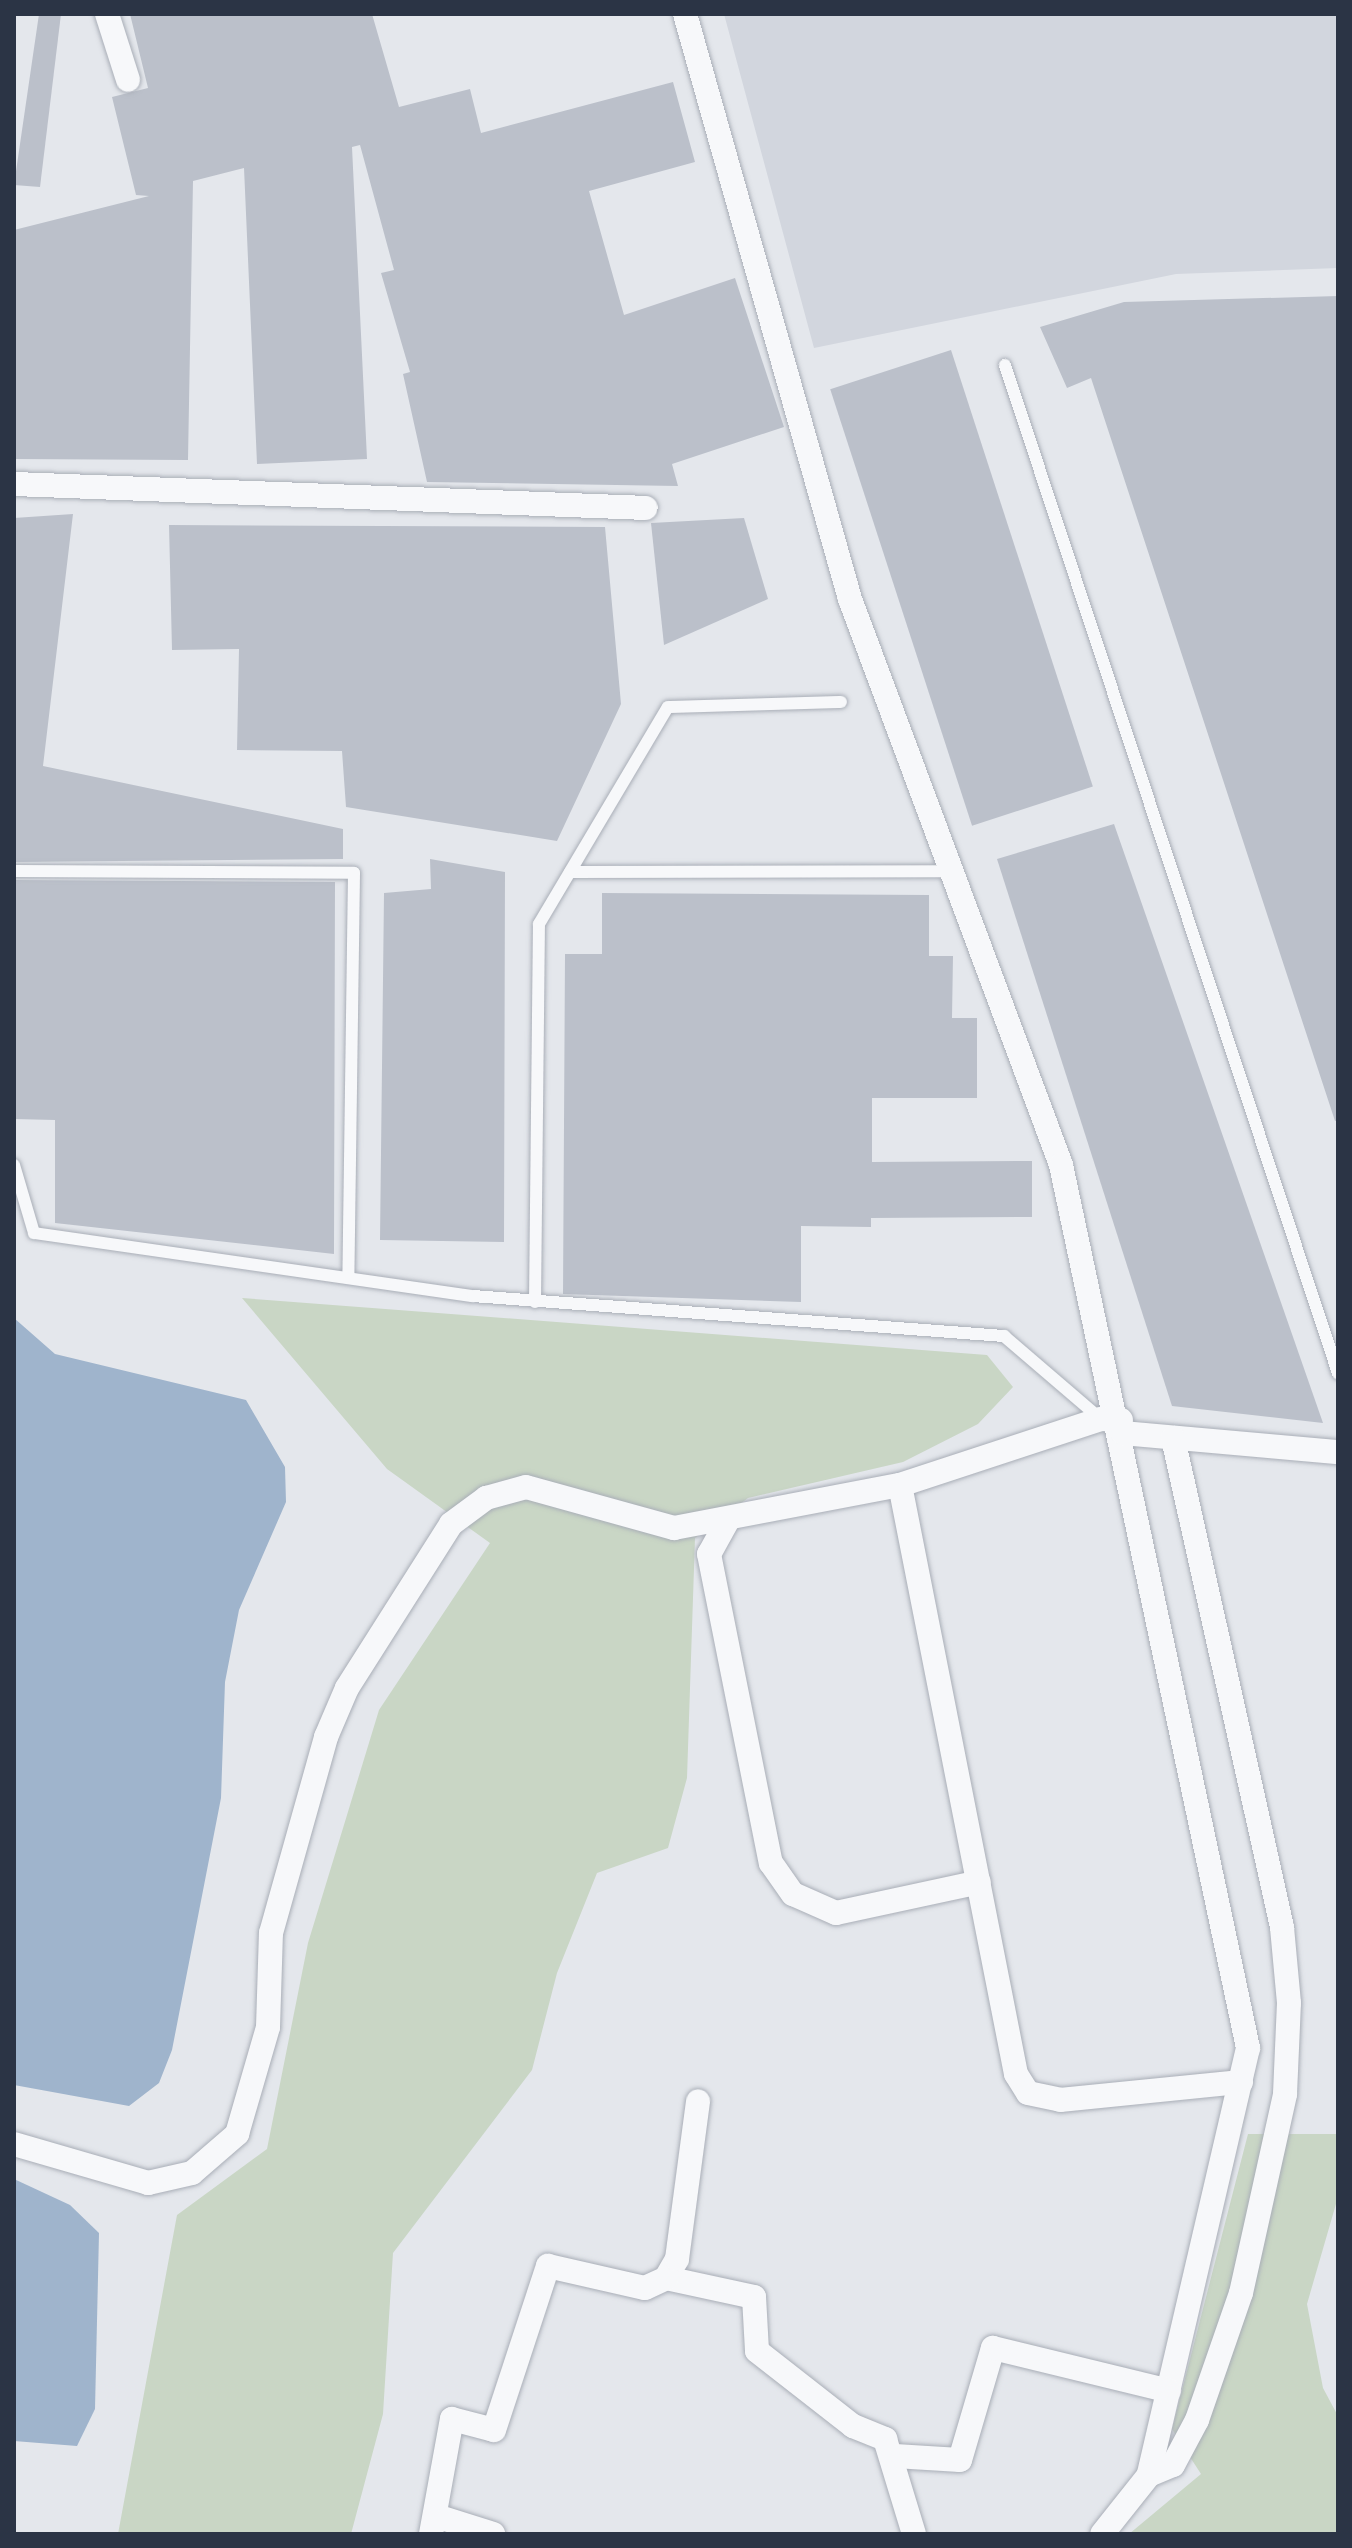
<!DOCTYPE html>
<html>
<head>
<meta charset="utf-8">
<style>
	body { margin:0 }
	#map { position:relative; width:1352px; height:2548px; overflow:hidden; background:#e4e7ec; font-family:Cabin,sans-serif }
	div>[style] { position:absolute }
	.built>* { inset:0; background:#d2d6de }
	.green>* { inset:0; background:#c9d6c5 }
	.water>* { inset:0; background:#9fb4cc }
	.building>* { inset:0; background:#bbc0ca; transform-origin:0 0 }
	.roads { filter:drop-shadow(0 0 2px #a9aeb7) drop-shadow(0 0 2px #a9aeb7) }
	.lane>* { height:12px; margin:-6px; padding:0 6px; transform-origin:6px; border-radius:6px; background:#f7f8fa }
	.street>* { height:24px; margin:-12px; padding:0 12px; transform-origin:12px; border-radius:12px; background:#f7f8fa }
	span { translate:-50% -50%; white-space:nowrap; text-align:center; line-height:1.15; -webkit-text-stroke:8px #f4f6f9; paint-order:stroke }
	.frame { position:absolute; inset:0; border:16px solid #2b3445; pointer-events:none }
</style>
</head>
<body>
<div id="map">
	<div class="built">
		<div style="clip-path:polygon(724px 14px,1338px 14px,1338px 268px,1176px 274px,814px 348px)"></div>
	</div>
	<div class="green">
		<div style="clip-path:polygon(242px 1298px,987px 1355px,1013px 1387px,978px 1424px,903px 1462px,748px 1498px,695px 1538px,687px 1778px,668px 1848px,597px 1873px,557px 1973px,532px 2070px,393px 2253px,383px 2414px,351px 2534px,118px 2534px,177px 2215px,267px 2149px,308px 1943px,379px 1710px,490px 1543px,387px 1469px)"></div>
		<div style="clip-path:polygon(1248px 2134px,1338px 2134px,1338px 2197px,1307px 2304px,1323px 2388px,1338px 2416px,1338px 2534px,1129px 2534px,1201px 2474px,1172px 2429px)"></div>
	</div>
	<div class="water">
		<div style="clip-path:polygon(14px 1318px,55px 1354px,246px 1400px,285px 1467px,286px 1502px,239px 1610px,225px 1682px,221px 1798px,172px 2050px,159px 2083px,129px 2106px,14px 2085px)"></div>
		<div style="clip-path:polygon(14px 2179px,70px 2205px,99px 2233px,95px 2409px,77px 2446px,14px 2441px)"></div>
	</div>
	<div class="building">
		<div style="clip-path:polygon(39px 14px,61px 14px,40px 187px,14px 185px)"></div>
		<div style="clip-path:polygon(130px 14px,372px 14px,399px 107px,470px 89px,481px 133px,673px 82px,695px 162px,589px 191px,624px 315px,735px 278px,784px 427px,672px 464px,678px 486px,427px 482px,403px 374px,410px 372px,381px 273px,394px 270px,360px 145px,352px 147px,367px 459px,257px 464px,244px 168px,193px 181px,188px 460px,14px 459px,14px 230px,149px 196px,136px 195px,112px 97px,148px 88px)"></div>
		<div style="clip-path:polygon(1338px 296px,1338px 1120px,1335px 1121px,1091px 378px,1067px 388px,1040px 327px,1124px 302px)"></div>
		<div style="left:951px;top:350px;width:459px;height:127px;rotate:72deg"></div>
		<div style="clip-path:polygon(73px 514px,43px 766px,343px 829px,343px 859px,14px 862px,14px 518px)"></div>
		<div style="clip-path:polygon(744px 518px,768px 599px,664px 645px,651px 523px)"></div>
		<div style="clip-path:polygon(169px 525px,605px 527px,621px 704px,557px 841px,346px 807px,342px 751px,237px 750px,239px 649px,172px 650px)"></div>
		<div style="clip-path:polygon(1114px 824px,1323px 1423px,1172px 1406px,997px 859px)"></div>
		<div style="clip-path:polygon(430px 859px,505px 872px,504px 1242px,380px 1240px,384px 893px,431px 889px)"></div>
		<div style="clip-path:polygon(14px 880px,335px 882px,334px 1254px,55px 1223px,55px 1120px,14px 1119px)"></div>
		<div style="clip-path:polygon(602px 893px,929px 895px,929px 956px,953px 956px,952px 1018px,977px 1018px,977px 1098px,872px 1098px,872px 1162px,1032px 1161px,1032px 1217px,871px 1218px,871px 1227px,801px 1226px,801px 1302px,563px 1294px,565px 954px,602px 954px)"></div>
	</div>
	<div class="roads">
		<div class="lane">
			<div style="left:1005px;top:365px;width:1062px;rotate:71.72deg"></div>
			<div style="left:14px;top:871px;width:340px;rotate:0.3deg"></div>
			<div style="left:354px;top:873px;width:405px;rotate:90.8deg"></div>
			<div style="left:570px;top:872px;width:383px;rotate:-0.1deg"></div>
			<div style="left:14px;top:1165px;width:71px;rotate:73.6deg"></div>
			<div style="left:34px;top:1233px;width:443px;rotate:8.2deg"></div>
			<div style="left:473px;top:1296px;width:533px;rotate:4.31deg"></div>
			<div style="left:1004px;top:1336px;width:128px;rotate:40.6deg"></div>
			<div style="left:535px;top:1302px;width:378px;rotate:-89.4deg"></div>
			<div style="left:539px;top:924px;width:252px;rotate:-59.3deg"></div>
			<div style="left:668px;top:707px;width:173px;rotate:-1.7deg"></div>
		</div>
		<div class="street">
			<div style="left:107px;top:14px;width:69px;rotate:72.3deg"></div>
			<div style="left:685px;top:14px;width:608px;rotate:74.25deg"></div>
			<div style="left:850px;top:599px;width:604px;rotate:69.55deg"></div>
			<div style="left:1061px;top:1165px;width:903px;rotate:78.04deg"></div>
			<div style="left:1248px;top:2048px;width:438px;rotate:103.1deg"></div>
			<div style="left:1149px;top:2475px;width:75px;rotate:128.5deg"></div>
			<div style="left:14px;top:484px;width:632px;rotate:2.17deg"></div>
			<div style="left:1123px;top:1433px;width:216px;rotate:5.1deg"></div>
			<div style="left:900px;top:1485px;width:600px;rotate:78.86deg"></div>
			<div style="left:1016px;top:2074px;width:22px;rotate:58deg"></div>
			<div style="left:1028px;top:2093px;width:33px;rotate:12deg"></div>
			<div style="left:1060px;top:2100px;width:182px;rotate:-5.7deg"></div>
			<div style="left:728px;top:1520px;width:39px;rotate:119deg"></div>
			<div style="left:709px;top:1554px;width:315px;rotate:78.7deg"></div>
			<div style="left:771px;top:1863px;width:38px;rotate:55deg"></div>
			<div style="left:793px;top:1894px;width:47px;rotate:23.8deg"></div>
			<div style="left:836px;top:1913px;width:146px;rotate:-12.2deg"></div>
			<div style="left:14px;top:2144px;width:140px;rotate:16.2deg"></div>
			<div style="left:148px;top:2183px;width:45px;rotate:-12.8deg"></div>
			<div style="left:192px;top:2173px;width:60px;rotate:-40.9deg"></div>
			<div style="left:237px;top:2134px;width:111px;rotate:-73.8deg"></div>
			<div style="left:268px;top:2027px;width:94px;rotate:-88.2deg"></div>
			<div style="left:271px;top:1933px;width:204px;rotate:-74.3deg"></div>
			<div style="left:326px;top:1737px;width:53px;rotate:-66.8deg"></div>
			<div style="left:347px;top:1688px;width:194px;rotate:-57.6deg"></div>
			<div style="left:451px;top:1524px;width:44px;rotate:-36.6deg"></div>
			<div style="left:486px;top:1498px;width:41px;rotate:-15.4deg"></div>
			<div style="left:526px;top:1487px;width:154px;rotate:15.5deg"></div>
			<div style="left:674px;top:1528px;width:230px;rotate:-10.8deg"></div>
			<div style="left:900px;top:1485px;width:212px;rotate:-18.2deg"></div>
			<div style="left:1101px;top:1419px;width:20px;rotate:3deg"></div>
			<div style="left:666px;top:2278px;width:90px;rotate:12.2deg"></div>
			<div style="left:754px;top:2297px;width:54px;rotate:86.8deg"></div>
			<div style="left:757px;top:2351px;width:122px;rotate:38deg"></div>
			<div style="left:853px;top:2426px;width:35px;rotate:22deg"></div>
			<div style="left:885px;top:2439px;width:99px;rotate:73deg"></div>
			<div style="left:895px;top:2456px;width:65px;rotate:3.5deg"></div>
			<div style="left:960px;top:2460px;width:117px;rotate:-73.6deg"></div>
			<div style="left:993px;top:2348px;width:181px;rotate:13.7deg"></div>
			<div style="left:1149px;top:2475px;width:26px;rotate:-23deg"></div>
			<div style="left:1173px;top:2465px;width:51px;rotate:-61.9deg"></div>
			<div style="left:1197px;top:2420px;width:134px;rotate:-70.9deg"></div>
			<div style="left:1241px;top:2293px;width:204px;rotate:-77.5deg"></div>
			<div style="left:1285px;top:2094px;width:91px;rotate:-87.5deg"></div>
			<div style="left:1289px;top:2003px;width:76px;rotate:-95.3deg"></div>
			<div style="left:1282px;top:1927px;width:501px;rotate:-102.57deg"></div>
			<div style="left:436px;top:2516px;width:60px;rotate:17.5deg"></div>
			<div style="left:431px;top:2534px;width:117px;rotate:-79.7deg"></div>
			<div style="left:452px;top:2419px;width:43px;rotate:14.7deg"></div>
			<div style="left:494px;top:2430px;width:173px;rotate:-71.8deg"></div>
			<div style="left:548px;top:2266px;width:99px;rotate:12.8deg"></div>
			<div style="left:645px;top:2288px;width:23px;rotate:-25deg"></div>
			<div style="left:666px;top:2278px;width:22px;rotate:-60deg"></div>
			<div style="left:677px;top:2259px;width:159px;rotate:-82.4deg"></div>
		</div>
	</div>
	<div class="frame"></div>
</div>
</body>
</html>
